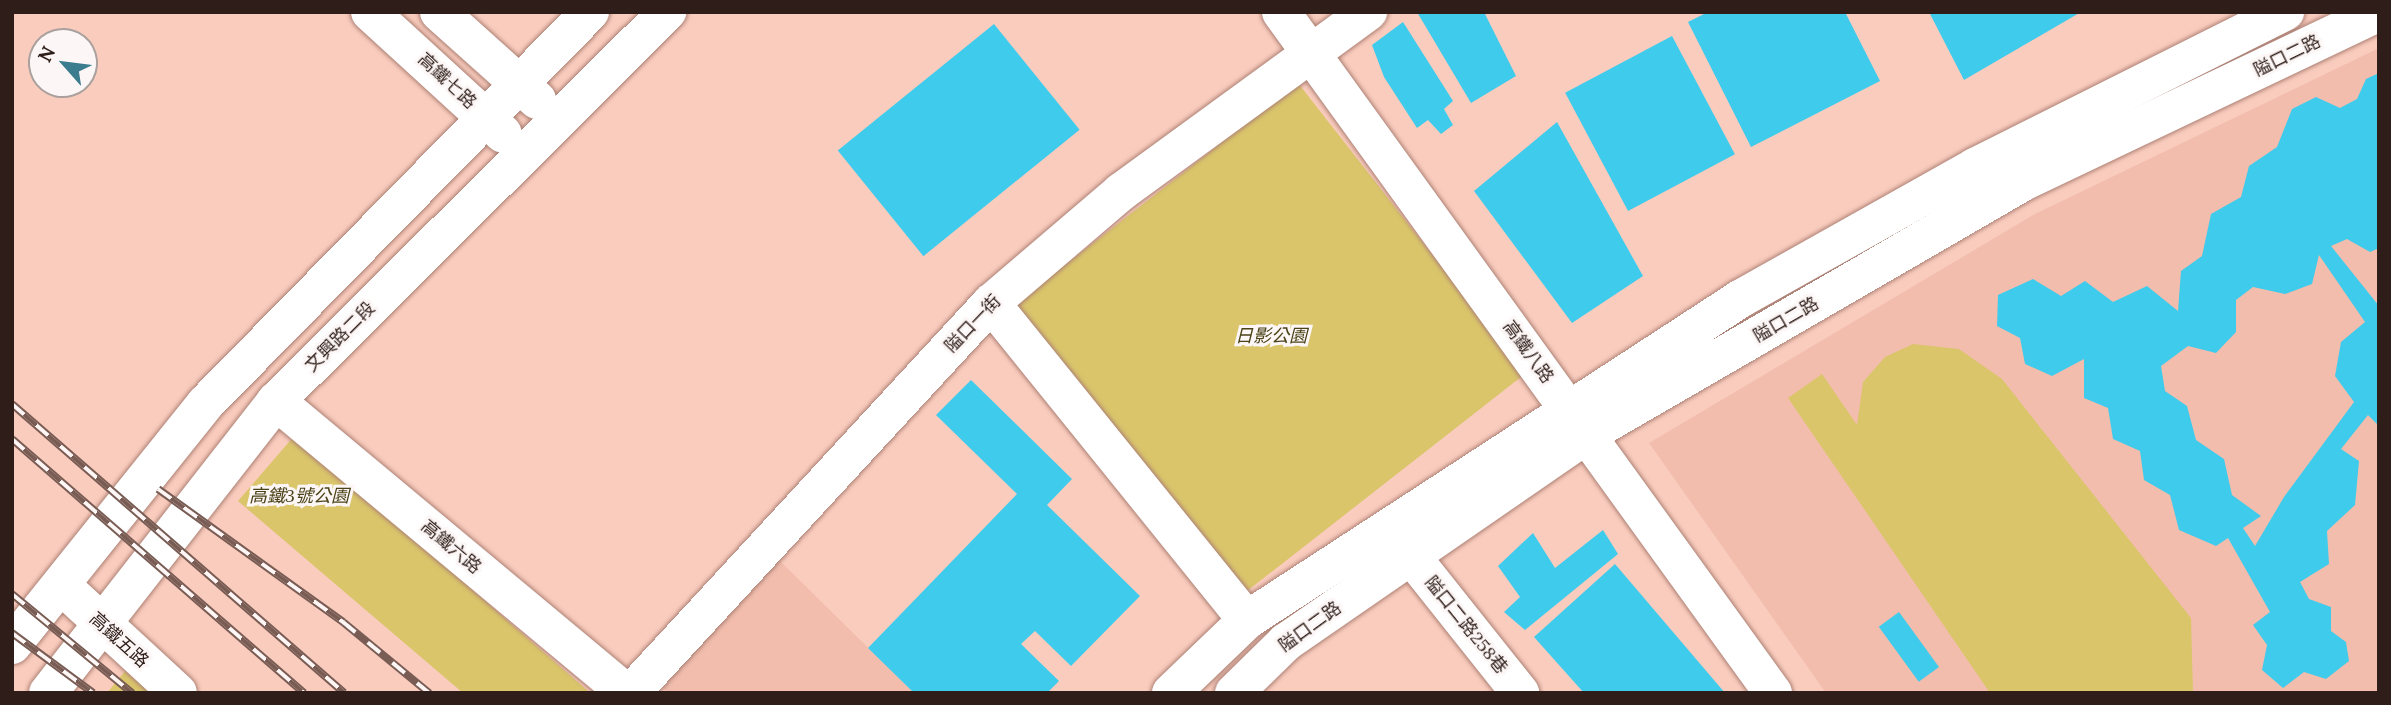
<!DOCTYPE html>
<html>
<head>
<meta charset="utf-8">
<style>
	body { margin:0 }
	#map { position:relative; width:2391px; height:705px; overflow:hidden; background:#faccbe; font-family:Lora,"Noto Sans TC",serif }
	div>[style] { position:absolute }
	.built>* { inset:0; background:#f2bdad }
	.green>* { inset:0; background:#dac56b; transform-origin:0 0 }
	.building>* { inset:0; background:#3fcbec; transform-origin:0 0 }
	.roads { filter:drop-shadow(0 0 2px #ac8175) drop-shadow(0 0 2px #ac8175) }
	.minor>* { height:38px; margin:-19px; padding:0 19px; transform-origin:19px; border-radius:19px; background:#fff }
	.rail>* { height:8px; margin-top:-4px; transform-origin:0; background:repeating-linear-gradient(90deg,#fcf7f6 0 16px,#795d55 0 32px); box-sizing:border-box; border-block:2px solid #795d55 }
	span { translate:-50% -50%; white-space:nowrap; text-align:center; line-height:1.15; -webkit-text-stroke:6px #fcf7f6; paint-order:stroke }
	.street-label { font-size:18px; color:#2e1d18 }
	.park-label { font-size:18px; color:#4b4218; font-style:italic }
	.frame { position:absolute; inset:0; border:14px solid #2e1d18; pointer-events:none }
	.north { position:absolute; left:28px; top:28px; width:70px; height:70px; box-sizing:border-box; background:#fcf7f6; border:2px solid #aaa09d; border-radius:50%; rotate:298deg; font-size:19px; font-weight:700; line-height:28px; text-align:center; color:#2e1d18 }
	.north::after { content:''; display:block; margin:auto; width:24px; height:32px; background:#3b7d8e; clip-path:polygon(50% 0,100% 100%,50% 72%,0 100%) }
</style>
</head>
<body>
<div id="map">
	<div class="built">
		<div style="clip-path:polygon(2379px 48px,2379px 693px,1826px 693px,1649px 443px,2035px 214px)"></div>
		<div style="clip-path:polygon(777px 558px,914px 693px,669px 693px,661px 686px)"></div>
	</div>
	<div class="green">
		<div style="left:1298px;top:83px;width:369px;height:359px;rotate:52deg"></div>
		<div style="clip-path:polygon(1913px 344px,1959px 349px,2002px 379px,2191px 618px,2193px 693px,1990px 693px,1788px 398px,1822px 374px,1857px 425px,1863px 382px,1885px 357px)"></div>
		<div style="clip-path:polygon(295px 435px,588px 691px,463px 693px,238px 501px)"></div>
		<div style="clip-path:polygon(125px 671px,150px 693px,107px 693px)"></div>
	</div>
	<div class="building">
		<div style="clip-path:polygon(1417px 12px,1484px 12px,1516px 76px,1471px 103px)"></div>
		<div style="clip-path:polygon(1708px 12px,1845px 12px,1880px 81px,1751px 147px,1688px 22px)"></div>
		<div style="clip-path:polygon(1929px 12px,2081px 12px,1964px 80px)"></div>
		<div style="clip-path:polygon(1403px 22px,1453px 101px,1444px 109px,1453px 125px,1441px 134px,1428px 120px,1417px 128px,1384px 77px,1372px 45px)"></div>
		<div style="left:994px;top:24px;width:136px;height:201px;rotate:51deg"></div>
		<div style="left:1672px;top:36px;width:134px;height:121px;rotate:62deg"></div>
		<div style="clip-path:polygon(evenodd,2379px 73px,2379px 248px,2370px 252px,2347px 239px,2331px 246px,2379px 306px,2379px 426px,2368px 415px,2341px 449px,2359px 461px,2355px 505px,2327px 531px,2329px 564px,2300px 582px,2309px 599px,2331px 607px,2331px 631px,2346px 642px,2349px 661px,2326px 679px,2304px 672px,2283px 688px,2262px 670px,2267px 645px,2253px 625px,2270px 612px,2228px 538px,2216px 546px,2179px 530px,2170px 495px,2144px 480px,2140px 451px,2113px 439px,2108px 408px,2084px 398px,2084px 359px,2052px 376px,2025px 364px,2020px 338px,1997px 326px,1998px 295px,2033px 279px,2061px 296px,2085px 281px,2113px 302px,2147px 286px,2178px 311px,2181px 271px,2202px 256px,2211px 214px,2241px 197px,2249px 166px,2277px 147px,2292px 109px,2316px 97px,2340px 108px,2357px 99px,2366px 79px,2379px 73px,2319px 255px,2365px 322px,2341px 342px,2335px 376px,2354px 402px,2284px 497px,2255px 546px,2243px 528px,2261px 516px,2232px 495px,2224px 459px,2196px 440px,2187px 406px,2165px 391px,2161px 366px,2188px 346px,2216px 353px,2236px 332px,2236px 300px,2253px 287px,2285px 294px,2312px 284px,2319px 255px)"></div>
		<div style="clip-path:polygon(1557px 122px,1643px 276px,1572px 323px,1474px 191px)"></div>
		<div style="clip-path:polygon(971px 380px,1072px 479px,1047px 505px,1140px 596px,1071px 666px,1035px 631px,1021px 644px,1059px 681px,1047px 693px,914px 693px,868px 648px,1017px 494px,936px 415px)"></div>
		<div style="clip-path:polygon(1603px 530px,1618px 554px,1525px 630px,1504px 612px,1520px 597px,1498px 566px,1533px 533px,1555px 568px)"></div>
		<div style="clip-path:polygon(1615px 564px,1725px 693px,1584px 693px,1534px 637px)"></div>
		<div style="left:1899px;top:612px;width:68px;height:25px;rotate:54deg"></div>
	</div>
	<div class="roads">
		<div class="minor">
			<div style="left:370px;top:12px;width:180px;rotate:42.5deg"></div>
			<div style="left:439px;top:12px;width:132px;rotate:41.9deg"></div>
			<div style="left:1281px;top:12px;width:840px;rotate:54.15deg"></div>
			<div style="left:991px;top:303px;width:407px;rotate:51.1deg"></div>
			<div style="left:276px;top:401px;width:456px;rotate:39.8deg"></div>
			<div style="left:1412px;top:557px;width:174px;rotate:51.5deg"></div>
			<div style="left:61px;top:585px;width:159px;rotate:42.7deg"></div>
			<div style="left:12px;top:645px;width:310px;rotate:-51.3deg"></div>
			<div style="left:206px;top:403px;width:548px;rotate:-45.52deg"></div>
			<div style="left:48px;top:693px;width:370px;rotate:-52deg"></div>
			<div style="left:276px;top:401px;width:552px;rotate:-44.85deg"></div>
			<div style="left:631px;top:693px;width:531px;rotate:-47.29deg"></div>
			<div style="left:991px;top:303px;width:171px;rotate:-40.5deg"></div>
			<div style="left:1121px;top:192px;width:306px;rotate:-36.1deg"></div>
			<div style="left:1171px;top:693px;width:105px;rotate:-43.8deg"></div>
			<div style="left:1247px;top:620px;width:588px;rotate:-33.07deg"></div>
			<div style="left:1740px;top:299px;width:270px;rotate:-29.3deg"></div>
			<div style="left:1975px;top:167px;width:347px;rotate:-26.6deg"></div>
			<div style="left:1234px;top:693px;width:73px;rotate:-44.4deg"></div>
			<div style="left:1286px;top:642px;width:367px;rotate:-34.6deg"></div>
			<div style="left:1588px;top:434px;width:503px;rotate:-30.08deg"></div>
			<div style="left:2023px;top:182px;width:395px;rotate:-25.5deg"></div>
		</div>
	</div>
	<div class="rail">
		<div style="left:12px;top:404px;width:440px;rotate:41deg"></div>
		<div style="left:12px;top:439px;width:387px;rotate:41deg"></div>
		<div style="left:158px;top:489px;width:228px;rotate:35.7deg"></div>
		<div style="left:343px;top:622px;width:112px;rotate:39.5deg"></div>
		<div style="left:12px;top:594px;width:156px;rotate:39.5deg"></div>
		<div style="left:12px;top:633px;width:101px;rotate:36.5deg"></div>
	</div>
	<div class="street-label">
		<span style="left:2287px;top:56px;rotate:-26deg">隘口二路</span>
		<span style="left:447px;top:81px;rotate:43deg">高鐵七路</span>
		<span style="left:1786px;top:320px;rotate:-30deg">隘口二路</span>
		<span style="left:973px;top:324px;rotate:-46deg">隘口一街</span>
		<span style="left:340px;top:337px;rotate:-45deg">文興路二段</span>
		<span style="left:1528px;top:352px;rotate:54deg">高鐵八路</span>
		<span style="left:451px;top:547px;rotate:40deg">高鐵六路</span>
		<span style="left:1466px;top:625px;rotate:51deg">隘口二路258巷</span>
		<span style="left:1310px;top:627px;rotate:-36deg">隘口二路</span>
		<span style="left:119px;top:640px;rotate:42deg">高鐵五路</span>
	</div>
	<div class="park-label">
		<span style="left:1271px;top:336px">日影公園</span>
		<span style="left:299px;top:496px">高鐵3號公園</span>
	</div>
	<div class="frame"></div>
	<div class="north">N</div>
</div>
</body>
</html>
